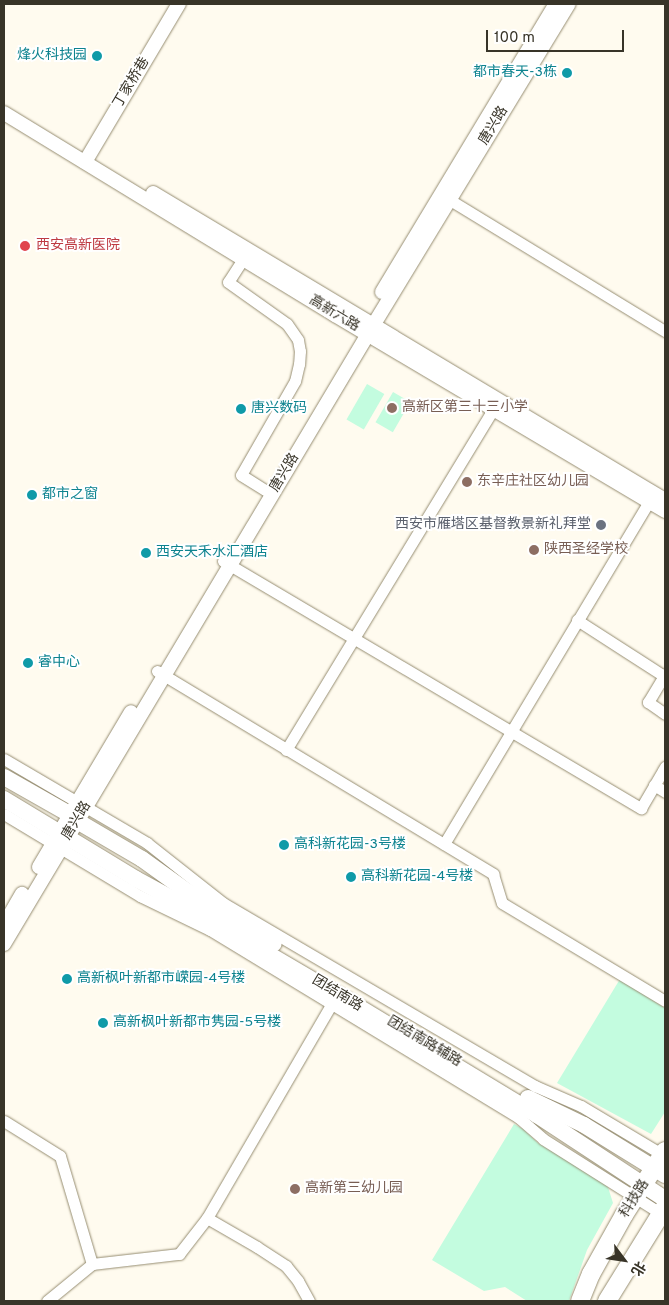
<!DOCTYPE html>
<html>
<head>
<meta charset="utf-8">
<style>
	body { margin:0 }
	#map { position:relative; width:669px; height:1305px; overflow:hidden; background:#fffbef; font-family:Overpass,"Noto Sans SC",sans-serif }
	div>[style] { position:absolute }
	.green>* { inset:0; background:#c3fcdf; transform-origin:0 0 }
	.roads { filter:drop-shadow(0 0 1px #968d71) drop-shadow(0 0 1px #968d71) }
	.minor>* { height:11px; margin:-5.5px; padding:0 5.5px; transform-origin:5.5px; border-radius:5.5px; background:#fff }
	.tertiary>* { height:14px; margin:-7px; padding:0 7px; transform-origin:7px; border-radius:7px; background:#fff }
	.secondary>* { height:16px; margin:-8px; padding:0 8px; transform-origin:8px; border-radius:8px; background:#fff }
	.primary>* { height:18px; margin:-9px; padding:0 9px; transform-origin:9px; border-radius:9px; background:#fff }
	.dots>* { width:14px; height:14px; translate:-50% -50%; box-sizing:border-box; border:2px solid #fff; border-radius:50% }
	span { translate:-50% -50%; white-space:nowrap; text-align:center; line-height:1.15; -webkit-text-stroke:4px #fff; paint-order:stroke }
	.culture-label { font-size:14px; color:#0d838f }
	.right { translate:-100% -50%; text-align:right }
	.left { translate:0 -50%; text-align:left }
	.street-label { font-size:14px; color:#383428 }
	.health-label { font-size:14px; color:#be3a42 }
	.education-label { font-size:14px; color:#785e54 }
	.worship-label { font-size:14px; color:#5b616d }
	.frame { position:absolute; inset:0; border:5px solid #383428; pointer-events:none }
	.north { position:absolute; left:599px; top:1235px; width:50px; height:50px; -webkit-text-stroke:4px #fff; paint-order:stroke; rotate:121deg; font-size:14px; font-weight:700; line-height:20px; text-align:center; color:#383428 }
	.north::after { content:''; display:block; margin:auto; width:18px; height:22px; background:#383428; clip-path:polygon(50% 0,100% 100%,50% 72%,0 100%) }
	.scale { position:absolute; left:486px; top:30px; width:138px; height:22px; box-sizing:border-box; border:2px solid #383428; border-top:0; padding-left:6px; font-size:15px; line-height:18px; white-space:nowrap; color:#383428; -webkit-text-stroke:4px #fff; paint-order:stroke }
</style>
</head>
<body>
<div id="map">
	<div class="green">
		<div style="left:367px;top:384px;width:20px;height:41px;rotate:30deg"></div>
		<div style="left:393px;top:392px;width:20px;height:35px;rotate:30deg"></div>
		<div style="clip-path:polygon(620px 979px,665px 1008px,665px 1112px,651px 1134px,557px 1083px)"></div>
		<div style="clip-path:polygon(514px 1124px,523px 1129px,538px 1143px,607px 1184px,613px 1203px,587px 1250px,569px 1301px,527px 1301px,505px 1287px,484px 1291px,432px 1260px)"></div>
	</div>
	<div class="roads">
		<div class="minor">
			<div style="left:450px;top:200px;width:252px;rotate:31.4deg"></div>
			<div style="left:243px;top:259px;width:27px;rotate:123deg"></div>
			<div style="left:228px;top:282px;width:72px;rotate:35.4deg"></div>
			<div style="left:287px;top:324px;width:19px;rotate:55deg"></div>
			<div style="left:298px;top:340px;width:11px;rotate:80deg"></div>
			<div style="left:300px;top:351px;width:13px;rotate:94deg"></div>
			<div style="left:299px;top:364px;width:17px;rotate:103deg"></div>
			<div style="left:295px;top:381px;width:108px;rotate:119.9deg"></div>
			<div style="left:241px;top:475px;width:28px;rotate:32deg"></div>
			<div style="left:223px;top:561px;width:486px;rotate:30.6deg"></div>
			<div style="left:641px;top:808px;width:48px;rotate:-59.7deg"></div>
			<div style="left:577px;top:620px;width:103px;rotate:32.8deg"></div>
			<div style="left:157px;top:671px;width:393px;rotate:31.1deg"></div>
			<div style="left:493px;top:874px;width:30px;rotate:73deg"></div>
			<div style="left:502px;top:903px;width:190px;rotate:31deg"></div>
			<div style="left:665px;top:674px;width:33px;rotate:121deg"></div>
			<div style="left:648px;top:702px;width:21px;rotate:35deg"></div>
			<div style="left:286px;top:750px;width:400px;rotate:-58.7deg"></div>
			<div style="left:4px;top:759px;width:166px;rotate:30.4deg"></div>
			<div style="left:147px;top:843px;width:97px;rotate:38.3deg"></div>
			<div style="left:223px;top:903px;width:362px;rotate:30.4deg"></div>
			<div style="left:535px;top:1086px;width:50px;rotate:23.5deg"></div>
			<div style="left:581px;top:1106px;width:98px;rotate:30.8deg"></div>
			<div style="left:654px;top:785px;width:13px;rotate:32deg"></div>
			<div style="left:4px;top:814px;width:159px;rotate:31.1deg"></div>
			<div style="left:140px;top:896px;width:78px;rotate:25.9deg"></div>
			<div style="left:210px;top:930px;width:360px;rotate:31.3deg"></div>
			<div style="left:518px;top:1117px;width:33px;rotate:41deg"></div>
			<div style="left:543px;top:1139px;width:144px;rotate:32.3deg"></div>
			<div style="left:444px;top:844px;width:400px;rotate:-59.1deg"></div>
			<div style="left:4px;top:1121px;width:66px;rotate:32deg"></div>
			<div style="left:60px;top:1156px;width:113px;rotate:73.5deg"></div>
			<div style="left:207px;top:1218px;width:58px;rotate:30.1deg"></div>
			<div style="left:257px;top:1247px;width:35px;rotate:33deg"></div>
			<div style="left:286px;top:1266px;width:19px;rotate:51deg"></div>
			<div style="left:298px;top:1281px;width:23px;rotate:61deg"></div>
			<div style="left:47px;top:1301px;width:58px;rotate:-39.4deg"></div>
			<div style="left:92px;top:1264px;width:88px;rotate:-6.6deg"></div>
			<div style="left:179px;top:1254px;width:46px;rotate:-52.1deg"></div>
			<div style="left:207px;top:1218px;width:255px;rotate:-59.8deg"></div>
		</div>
		<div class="tertiary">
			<div style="left:4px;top:113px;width:388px;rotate:31.4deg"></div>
			<div style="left:335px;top:315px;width:384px;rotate:30.7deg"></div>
			<div style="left:85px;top:162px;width:184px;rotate:-59.3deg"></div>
			<div style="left:153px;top:193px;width:597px;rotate:30.95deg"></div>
			<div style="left:382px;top:292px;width:336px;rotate:-58.9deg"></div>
			<div style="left:39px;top:867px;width:180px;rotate:-59.3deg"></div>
			<div style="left:4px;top:925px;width:36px;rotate:-60deg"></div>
			<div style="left:4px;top:944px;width:710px;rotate:-59.17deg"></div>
			<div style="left:368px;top:334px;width:386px;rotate:-58.7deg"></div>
		</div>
		<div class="secondary">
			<div style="left:4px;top:777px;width:75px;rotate:29.6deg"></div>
			<div style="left:69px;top:814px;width:11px;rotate:41deg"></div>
			<div style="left:77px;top:821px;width:75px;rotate:30.3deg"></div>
			<div style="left:142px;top:859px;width:57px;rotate:35.7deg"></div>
			<div style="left:188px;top:892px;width:100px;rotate:31.2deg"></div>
			<div style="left:4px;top:799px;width:154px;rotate:31.2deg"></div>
			<div style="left:136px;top:879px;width:67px;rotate:28.5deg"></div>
			<div style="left:195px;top:911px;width:176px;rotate:30.4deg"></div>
			<div style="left:347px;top:1000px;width:222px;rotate:31.2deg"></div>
			<div style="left:537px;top:1115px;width:153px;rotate:33.3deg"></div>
			<div style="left:528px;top:1098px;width:62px;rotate:25.7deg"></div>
			<div style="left:584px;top:1125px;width:95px;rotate:31.7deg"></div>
		</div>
		<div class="primary">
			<div style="left:580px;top:1301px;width:29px;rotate:-68deg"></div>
			<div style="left:591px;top:1274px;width:68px;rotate:-60.8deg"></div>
			<div style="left:624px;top:1215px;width:76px;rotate:-57.4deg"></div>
			<div style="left:607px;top:1301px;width:110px;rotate:-58.3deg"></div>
		</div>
	</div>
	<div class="dots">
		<div style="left:97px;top:56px;background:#0f9aa8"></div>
		<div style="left:567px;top:73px;background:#0f9aa8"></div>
		<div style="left:25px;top:246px;background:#e0444e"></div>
		<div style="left:392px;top:408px;background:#8d6e63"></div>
		<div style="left:241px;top:409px;background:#0f9aa8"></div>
		<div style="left:467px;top:482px;background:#8d6e63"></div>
		<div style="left:32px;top:495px;background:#0f9aa8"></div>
		<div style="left:601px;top:525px;background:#6b7280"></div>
		<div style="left:534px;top:550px;background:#8d6e63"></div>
		<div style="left:146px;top:553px;background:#0f9aa8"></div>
		<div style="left:28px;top:663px;background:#0f9aa8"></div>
		<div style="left:284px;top:845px;background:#0f9aa8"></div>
		<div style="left:351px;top:877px;background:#0f9aa8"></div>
		<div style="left:67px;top:979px;background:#0f9aa8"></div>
		<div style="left:103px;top:1023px;background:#0f9aa8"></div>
		<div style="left:295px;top:1189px;background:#8d6e63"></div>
	</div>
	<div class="culture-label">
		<span class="right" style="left:87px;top:56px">烽火科技园</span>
		<span class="right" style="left:557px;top:73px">都市春天-3栋</span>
		<span class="left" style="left:251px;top:409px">唐兴数码</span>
		<span class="left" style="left:42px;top:495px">都市之窗</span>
		<span class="left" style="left:156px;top:553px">西安天禾水汇酒店</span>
		<span class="left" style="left:38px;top:663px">睿中心</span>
		<span class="left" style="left:294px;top:845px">高科新花园-3号楼</span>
		<span class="left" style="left:361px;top:877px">高科新花园-4号楼</span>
		<span class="left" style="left:77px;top:979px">高新·枫叶新都市嵘园-4号楼</span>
		<span class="left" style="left:113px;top:1023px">高新·枫叶新都市隽园-5号楼</span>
	</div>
	<div class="street-label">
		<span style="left:132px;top:83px;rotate:-59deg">丁家桥巷</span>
		<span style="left:494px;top:126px;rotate:-59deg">唐兴路</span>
		<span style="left:334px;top:314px;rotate:31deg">高新六路</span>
		<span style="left:285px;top:473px;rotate:-59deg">唐兴路</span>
		<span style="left:77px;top:821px;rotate:-59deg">唐兴路</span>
		<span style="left:337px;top:994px;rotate:31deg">团结南路</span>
		<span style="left:424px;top:1042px;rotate:31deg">团结南路辅路</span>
		<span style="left:635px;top:1199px;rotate:-58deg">科技路</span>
	</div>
	<div class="health-label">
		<span class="left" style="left:36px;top:246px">西安高新医院</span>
	</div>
	<div class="education-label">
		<span class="left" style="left:402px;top:408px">高新区第三十三小学</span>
		<span class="left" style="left:477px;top:482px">东辛庄社区幼儿园</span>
		<span class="left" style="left:544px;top:550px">陕西圣经学校</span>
		<span class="left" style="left:305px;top:1189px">高新第三幼儿园</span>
	</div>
	<div class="worship-label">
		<span class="right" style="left:591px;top:525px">西安市雁塔区基督教景新礼拜堂</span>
	</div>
	<div class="frame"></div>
	<div class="north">北</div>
	<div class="scale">100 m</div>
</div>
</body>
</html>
